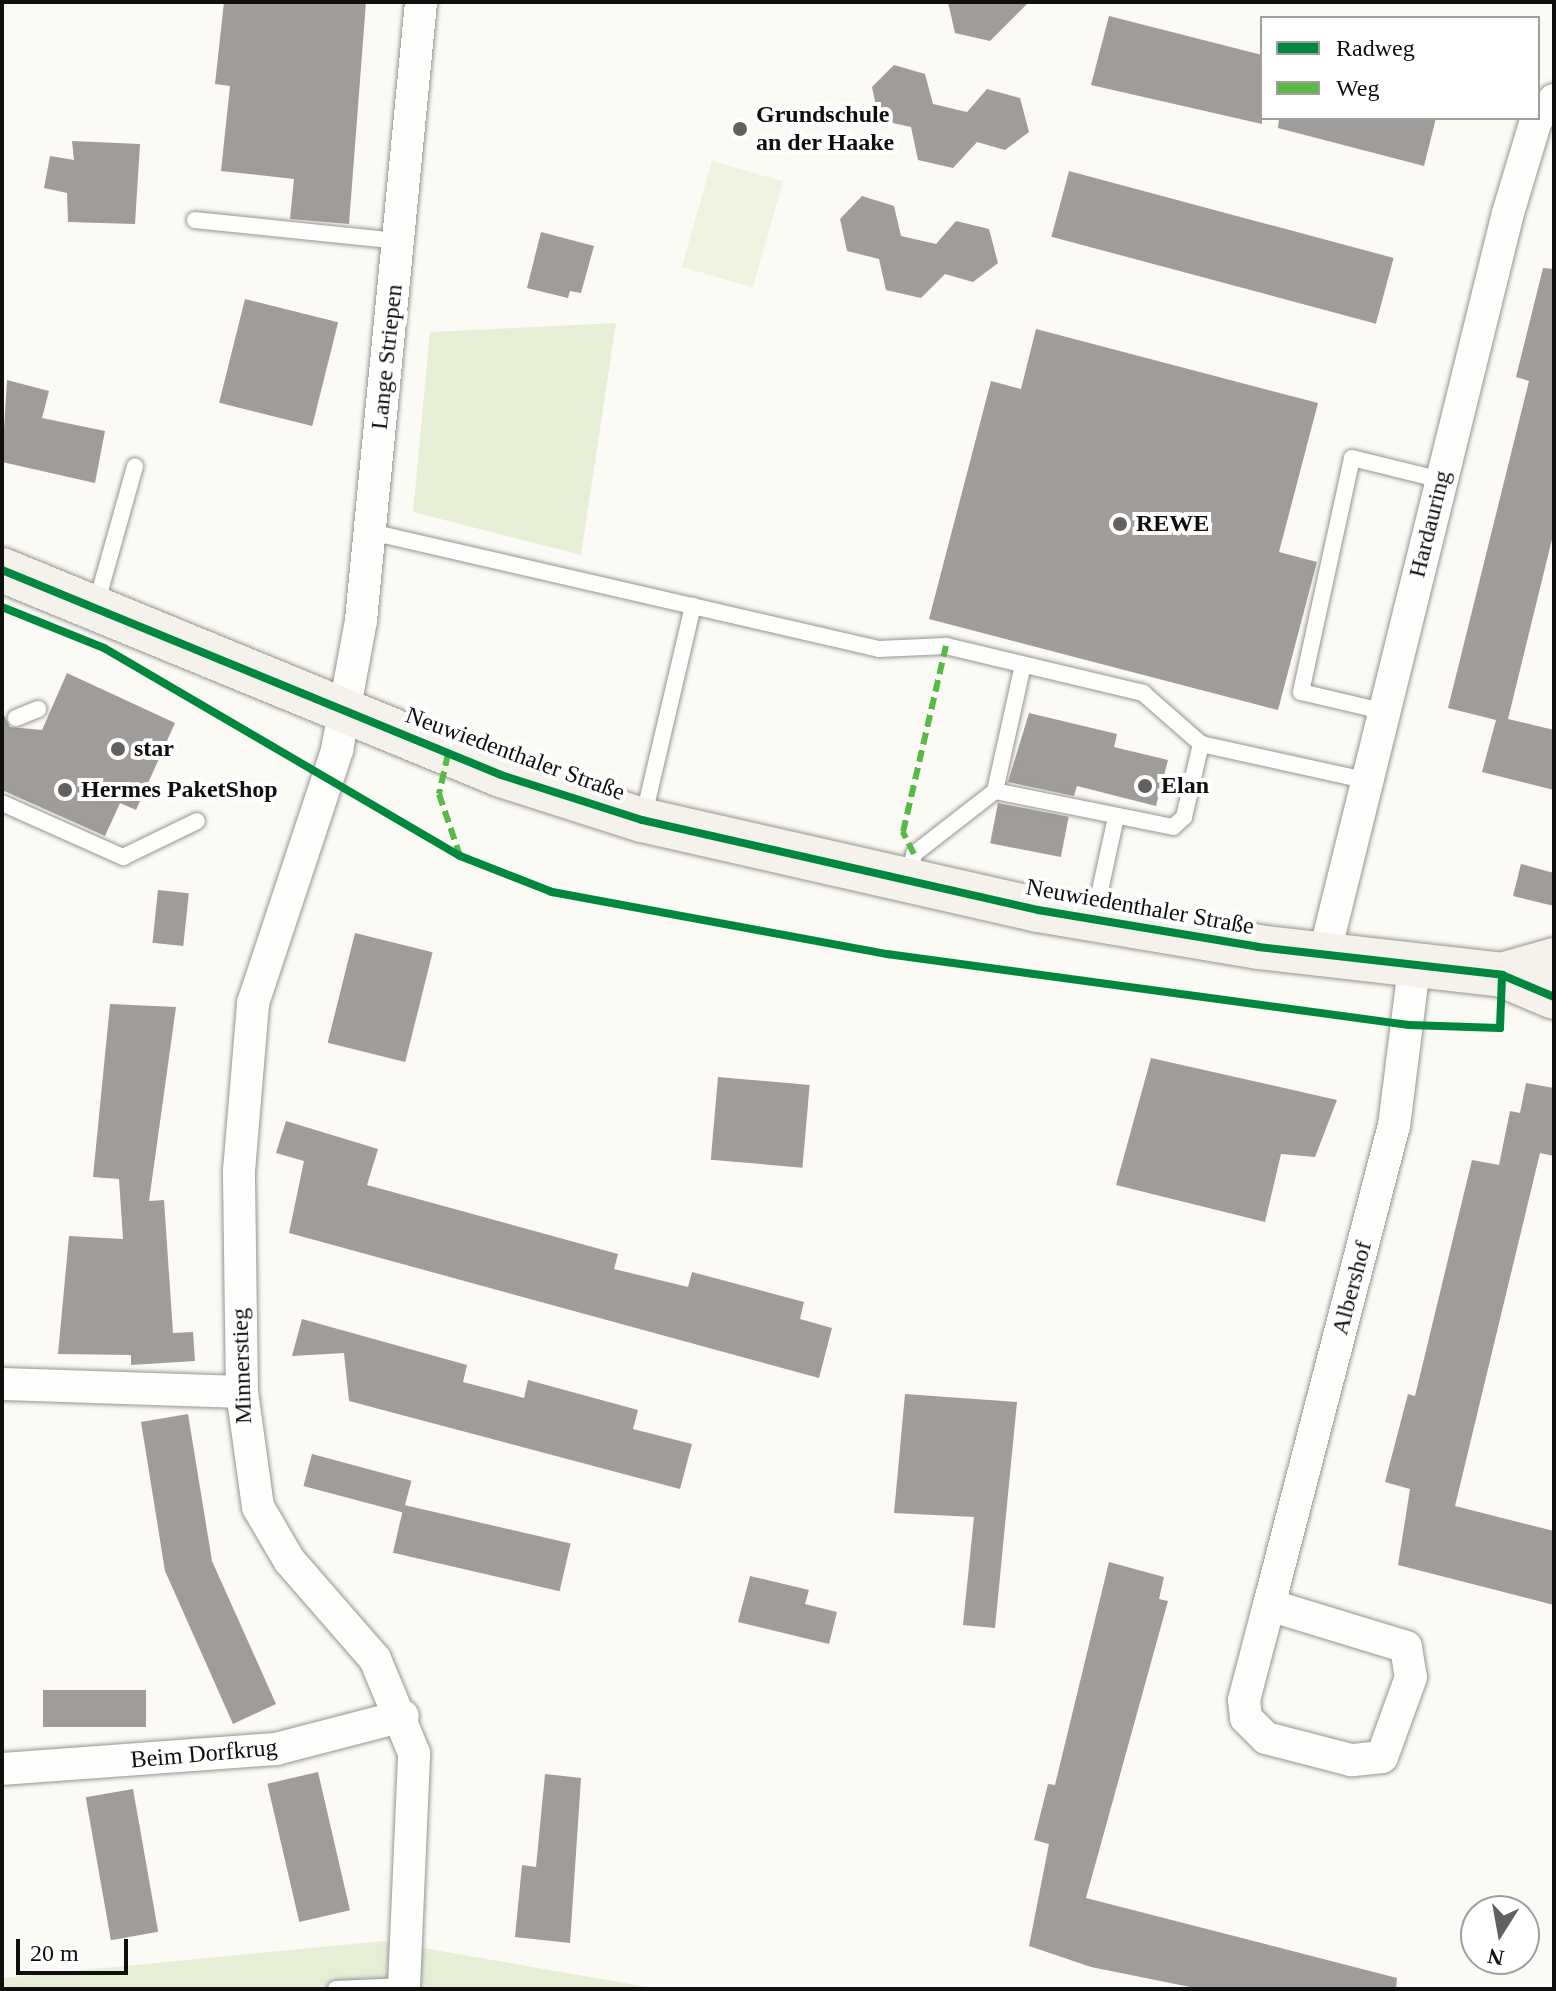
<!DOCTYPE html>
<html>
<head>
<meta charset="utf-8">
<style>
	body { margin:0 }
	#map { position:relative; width:1556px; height:1991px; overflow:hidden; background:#fbfaf4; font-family:Georgia,serif }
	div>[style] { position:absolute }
	.green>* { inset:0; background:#e6efd6 }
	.pitch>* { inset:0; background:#eef3df; transform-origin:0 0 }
	.building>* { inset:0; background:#9f9c99; transform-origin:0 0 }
	.roads { filter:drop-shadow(0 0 2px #959592) drop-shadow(0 0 2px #959592) }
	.lane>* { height:16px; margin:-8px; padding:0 8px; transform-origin:8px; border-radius:8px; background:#fefefd }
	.street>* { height:32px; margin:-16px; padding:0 16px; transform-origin:16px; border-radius:16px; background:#fefefd }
	.secondary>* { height:44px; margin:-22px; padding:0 22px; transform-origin:22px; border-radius:22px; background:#f4f2eb }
	.quiet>* { height:6px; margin-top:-3px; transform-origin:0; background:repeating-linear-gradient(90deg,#58b947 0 12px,transparent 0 18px) }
	.cycleway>* { height:8px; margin:-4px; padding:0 4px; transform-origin:4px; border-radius:4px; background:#00873e }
	.dots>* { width:22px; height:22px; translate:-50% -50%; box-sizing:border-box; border:4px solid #fff; border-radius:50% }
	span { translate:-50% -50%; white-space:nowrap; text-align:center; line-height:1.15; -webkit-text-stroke:8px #fff; paint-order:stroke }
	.poi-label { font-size:24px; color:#0f0f0f; font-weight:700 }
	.left { translate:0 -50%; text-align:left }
	.street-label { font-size:24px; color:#0f0f0f }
	.frame { position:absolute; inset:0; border:4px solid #0f0f0f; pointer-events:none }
	.legend { position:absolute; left:1260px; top:16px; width:280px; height:104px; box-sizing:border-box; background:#fff; border:2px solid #9f9f9f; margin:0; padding:10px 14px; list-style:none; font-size:24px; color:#0f0f0f }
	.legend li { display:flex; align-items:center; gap:16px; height:40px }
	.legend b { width:40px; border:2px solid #9f9f9f }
	.north { position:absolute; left:1460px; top:1895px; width:80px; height:80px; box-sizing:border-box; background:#fff; border:2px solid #9f9f9f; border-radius:50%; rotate:191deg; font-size:22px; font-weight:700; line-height:32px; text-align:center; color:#0f0f0f }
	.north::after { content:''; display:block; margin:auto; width:28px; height:36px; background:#62615f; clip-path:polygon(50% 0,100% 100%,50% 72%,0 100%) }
	.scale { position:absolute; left:16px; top:1939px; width:112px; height:36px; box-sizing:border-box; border:4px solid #0f0f0f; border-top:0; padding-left:10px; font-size:24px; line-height:28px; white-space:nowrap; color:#0f0f0f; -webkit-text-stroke:6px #fff; paint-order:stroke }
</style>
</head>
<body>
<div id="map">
	<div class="green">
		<div style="clip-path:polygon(616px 323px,581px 555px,413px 512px,430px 332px)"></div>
		<div style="clip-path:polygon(383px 1941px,659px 1989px,2px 1989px,2px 1978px)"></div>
	</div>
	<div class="pitch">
		<div style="left:712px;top:161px;width:74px;height:110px;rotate:16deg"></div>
	</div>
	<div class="building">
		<div style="clip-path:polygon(224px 2px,366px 2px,349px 224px,290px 219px,294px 179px,221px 171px,230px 86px,215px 84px)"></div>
		<div style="clip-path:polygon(948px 2px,1029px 2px,990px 41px,955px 33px)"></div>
		<div style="clip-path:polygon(1109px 16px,1262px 55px,1262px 124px,1091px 85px)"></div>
		<div style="clip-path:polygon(894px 65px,925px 74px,933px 104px,967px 112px,987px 89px,1020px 98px,1029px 132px,1005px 150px,977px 142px,953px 168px,918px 160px,911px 127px,879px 120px,872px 87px)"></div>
		<div style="clip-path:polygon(1279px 118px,1436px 118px,1424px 166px,1278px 128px)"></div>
		<div style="clip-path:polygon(72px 141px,140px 144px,135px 224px,68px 222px,67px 193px,44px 188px,50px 156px,74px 160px)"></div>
		<div style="left:1069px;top:171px;width:336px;height:68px;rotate:15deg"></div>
		<div style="clip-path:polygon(862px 196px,894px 206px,901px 236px,936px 244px,956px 221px,989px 229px,998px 263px,973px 282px,945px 274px,921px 298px,886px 290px,879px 259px,847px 251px,840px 219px)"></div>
		<div style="clip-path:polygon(541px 232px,594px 246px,581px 293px,570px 291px,568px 298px,527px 288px)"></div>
		<div style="clip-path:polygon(1543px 268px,1554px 269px,1554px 531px,1508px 719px,1554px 730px,1554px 790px,1482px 772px,1496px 720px,1448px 708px,1529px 381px,1516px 377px)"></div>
		<div style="left:245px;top:299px;width:96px;height:107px;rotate:14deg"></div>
		<div style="clip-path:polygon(1036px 329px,1318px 403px,1279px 552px,1317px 562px,1278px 710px,929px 619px,991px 381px,1021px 389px)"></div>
		<div style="clip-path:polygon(7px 380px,49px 391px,42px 418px,105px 431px,95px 483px,2px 462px)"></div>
		<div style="clip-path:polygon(67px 673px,175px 723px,136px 810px,120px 803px,105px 836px,2px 790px,2px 711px,10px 727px,42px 730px)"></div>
		<div style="clip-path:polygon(1029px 713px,1117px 734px,1114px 747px,1168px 760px,1156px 806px,1077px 786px,1074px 796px,1008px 782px)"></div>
		<div style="left:998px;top:803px;width:72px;height:41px;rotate:11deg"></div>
		<div style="clip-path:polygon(1521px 864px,1554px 873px,1554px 906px,1513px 896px)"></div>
		<div style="left:158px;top:890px;width:31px;height:53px;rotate:6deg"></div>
		<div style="left:355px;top:933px;width:80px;height:113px;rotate:14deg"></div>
		<div style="clip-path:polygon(110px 1004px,176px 1007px,149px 1201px,164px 1200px,173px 1333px,193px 1332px,195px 1361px,131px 1365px,131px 1355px,58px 1354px,69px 1236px,123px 1239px,119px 1179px,93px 1177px)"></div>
		<div style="clip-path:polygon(1151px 1058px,1337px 1100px,1315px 1157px,1281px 1154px,1265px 1222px,1116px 1185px)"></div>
		<div style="left:718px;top:1077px;width:92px;height:83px;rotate:5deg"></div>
		<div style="clip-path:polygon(1526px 1083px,1554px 1088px,1554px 1156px,1540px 1153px,1455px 1506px,1554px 1531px,1554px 1605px,1398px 1565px,1410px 1489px,1385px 1482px,1408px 1394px,1415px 1396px,1472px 1160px,1499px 1165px,1510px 1111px,1520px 1113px)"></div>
		<div style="clip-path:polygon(286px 1121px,378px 1149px,367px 1185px,618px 1254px,614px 1269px,688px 1287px,692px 1272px,804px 1302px,800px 1319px,832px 1328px,819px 1378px,289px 1233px,304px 1161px,276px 1153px)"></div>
		<div style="clip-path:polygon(302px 1319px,467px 1365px,463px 1382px,524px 1398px,528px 1380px,638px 1410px,633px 1429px,692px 1444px,680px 1489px,349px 1401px,344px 1353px,292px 1356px)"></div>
		<div style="clip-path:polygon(905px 1394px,1017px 1402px,995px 1628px,963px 1625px,974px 1517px,894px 1513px)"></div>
		<div style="clip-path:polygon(188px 1414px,212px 1561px,276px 1704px,233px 1724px,165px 1571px,141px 1422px)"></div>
		<div style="left:312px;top:1454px;width:103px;height:33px;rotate:15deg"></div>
		<div style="left:404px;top:1505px;width:171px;height:49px;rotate:13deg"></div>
		<div style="clip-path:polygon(1109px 1562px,1164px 1577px,1159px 1599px,1168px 1601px,1086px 1898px,1397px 1978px,1396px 1989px,1200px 1989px,1091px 1967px,1029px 1946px,1049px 1844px,1034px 1840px,1048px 1784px,1055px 1785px)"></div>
		<div style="clip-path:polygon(750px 1576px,809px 1590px,805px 1604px,837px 1612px,829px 1644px,738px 1622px)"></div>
		<div style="left:146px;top:1690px;width:37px;height:103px;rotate:90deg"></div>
		<div style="left:318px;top:1772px;width:142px;height:52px;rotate:77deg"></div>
		<div style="clip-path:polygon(545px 1774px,581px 1778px,570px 1943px,515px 1937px,522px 1865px,536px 1867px)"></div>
		<div style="left:133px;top:1789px;width:145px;height:48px;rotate:80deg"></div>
	</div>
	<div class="roads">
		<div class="lane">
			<div style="left:195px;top:220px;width:205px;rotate:5.9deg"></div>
			<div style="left:371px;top:532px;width:521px;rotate:12.97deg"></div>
			<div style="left:879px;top:649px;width:67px;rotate:-2.6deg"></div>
			<div style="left:946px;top:646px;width:203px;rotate:13.4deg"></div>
			<div style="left:1143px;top:693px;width:77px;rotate:41.3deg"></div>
			<div style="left:1201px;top:744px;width:168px;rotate:12.4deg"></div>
			<div style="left:96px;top:605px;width:144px;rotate:-74.3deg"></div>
			<div style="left:1382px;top:711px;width:83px;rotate:-166.8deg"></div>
			<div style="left:1301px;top:692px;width:239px;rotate:-77.7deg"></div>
			<div style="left:1352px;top:458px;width:92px;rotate:13.9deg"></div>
			<div style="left:16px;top:718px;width:24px;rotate:-22deg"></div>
			<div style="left:995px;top:791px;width:129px;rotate:-77.5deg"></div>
			<div style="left:2px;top:803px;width:133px;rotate:24.1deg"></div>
			<div style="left:123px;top:857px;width:82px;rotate:-25.9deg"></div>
			<div style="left:643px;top:819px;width:219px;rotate:-76.8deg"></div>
			<div style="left:909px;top:878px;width:25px;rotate:-78deg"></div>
			<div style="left:914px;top:854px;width:103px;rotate:-37.9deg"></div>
			<div style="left:995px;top:791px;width:182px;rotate:11.4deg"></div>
			<div style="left:1173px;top:827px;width:15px;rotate:-42deg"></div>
			<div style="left:1184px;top:817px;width:75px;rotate:-76.9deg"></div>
			<div style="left:1094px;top:918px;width:103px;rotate:-77.7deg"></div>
			<div style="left:336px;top:1989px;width:68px;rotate:-2.5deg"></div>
		</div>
		<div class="street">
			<div style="left:1324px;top:956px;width:765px;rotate:-76.09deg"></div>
			<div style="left:1508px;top:213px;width:97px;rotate:-73.2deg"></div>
			<div style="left:1536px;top:120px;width:27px;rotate:-48deg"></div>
			<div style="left:2px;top:1384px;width:240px;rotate:1.9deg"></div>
			<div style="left:1269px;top:1605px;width:143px;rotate:17deg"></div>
			<div style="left:1406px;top:1647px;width:30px;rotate:81deg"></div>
			<div style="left:1411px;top:1677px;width:85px;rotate:109.9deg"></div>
			<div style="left:1382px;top:1757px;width:31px;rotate:174deg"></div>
			<div style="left:1351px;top:1760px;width:88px;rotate:-165.5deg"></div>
			<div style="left:1266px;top:1738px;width:28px;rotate:-135deg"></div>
			<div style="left:1246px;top:1718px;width:18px;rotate:-96deg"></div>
			<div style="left:1244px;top:1700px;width:98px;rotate:-75.3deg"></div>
			<div style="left:1269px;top:1605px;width:495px;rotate:-75.4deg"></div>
			<div style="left:1394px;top:1126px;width:160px;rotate:-82.8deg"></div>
			<div style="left:2px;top:1769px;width:275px;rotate:-4.2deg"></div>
			<div style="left:276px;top:1749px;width:131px;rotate:-14.6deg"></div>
			<div style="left:404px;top:1986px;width:233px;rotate:-87.5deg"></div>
			<div style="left:414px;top:1753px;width:102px;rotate:-112.5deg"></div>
			<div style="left:375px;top:1659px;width:131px;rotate:-131deg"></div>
			<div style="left:289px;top:1560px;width:61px;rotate:-120.3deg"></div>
			<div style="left:258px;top:1507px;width:116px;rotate:-97.9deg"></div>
			<div style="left:242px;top:1392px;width:221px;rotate:-90.8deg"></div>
			<div style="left:239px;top:1171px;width:169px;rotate:-85.2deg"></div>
			<div style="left:253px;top:1003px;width:267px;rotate:-71.6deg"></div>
			<div style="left:337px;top:750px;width:132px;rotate:-79.5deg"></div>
			<div style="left:361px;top:620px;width:621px;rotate:-84.45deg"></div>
		</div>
		<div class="secondary">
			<div style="left:2px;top:570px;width:539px;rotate:22.33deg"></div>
			<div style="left:501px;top:775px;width:148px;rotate:17.7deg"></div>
			<div style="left:642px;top:820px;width:406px;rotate:12.8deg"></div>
			<div style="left:1038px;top:910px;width:223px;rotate:9.5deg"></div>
			<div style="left:1258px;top:947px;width:246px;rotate:6.5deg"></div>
			<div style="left:1502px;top:975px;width:56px;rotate:22.9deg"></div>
			<div style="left:1502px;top:975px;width:54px;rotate:-16.1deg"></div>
		</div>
	</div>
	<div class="quiet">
		<div style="left:448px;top:754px;width:41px;rotate:102.7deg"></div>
		<div style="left:439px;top:794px;width:65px;rotate:71.3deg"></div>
		<div style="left:914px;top:854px;width:25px;rotate:-117deg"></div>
		<div style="left:903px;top:832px;width:191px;rotate:-77deg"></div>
	</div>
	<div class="cycleway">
		<div style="left:2px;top:570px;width:539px;rotate:22.33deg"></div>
		<div style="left:501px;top:775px;width:148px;rotate:17.7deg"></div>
		<div style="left:642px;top:820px;width:406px;rotate:12.8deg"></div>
		<div style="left:1038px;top:910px;width:223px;rotate:9.5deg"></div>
		<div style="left:1258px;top:947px;width:246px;rotate:6.5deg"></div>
		<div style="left:1502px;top:975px;width:56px;rotate:22.9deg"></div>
		<div style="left:2px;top:607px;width:110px;rotate:21.9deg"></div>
		<div style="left:104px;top:648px;width:412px;rotate:30.3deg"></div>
		<div style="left:460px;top:856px;width:99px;rotate:21.4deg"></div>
		<div style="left:552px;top:892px;width:341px;rotate:10.5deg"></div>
		<div style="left:887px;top:954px;width:527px;rotate:7.75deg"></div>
		<div style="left:1409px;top:1025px;width:91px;rotate:1.9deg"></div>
		<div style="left:1500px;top:1028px;width:53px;rotate:-87.8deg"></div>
	</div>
	<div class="dots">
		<div style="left:740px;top:129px;background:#62615f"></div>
		<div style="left:1120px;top:524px;background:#62615f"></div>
		<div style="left:118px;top:749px;background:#62615f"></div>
		<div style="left:1145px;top:786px;background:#62615f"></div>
		<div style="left:65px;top:790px;background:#62615f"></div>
	</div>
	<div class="poi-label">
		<span class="left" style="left:756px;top:129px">Grundschule<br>an der Haake</span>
		<span class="left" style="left:1136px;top:524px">REWE</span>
		<span class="left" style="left:134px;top:749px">star</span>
		<span class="left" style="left:1161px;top:786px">Elan</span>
		<span class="left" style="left:81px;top:790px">Hermes PaketShop</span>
	</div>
	<div class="street-label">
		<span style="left:387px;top:357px;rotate:-84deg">Lange Striepen</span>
		<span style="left:1430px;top:524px;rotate:-76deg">Hardauring</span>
		<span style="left:515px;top:754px;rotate:20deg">Neuwiedenthaler Straße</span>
		<span style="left:1140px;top:907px;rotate:10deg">Neuwiedenthaler Straße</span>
		<span style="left:1352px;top:1288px;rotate:-75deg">Albershof</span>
		<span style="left:242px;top:1366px;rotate:-92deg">Minnerstieg</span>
		<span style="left:204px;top:1754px;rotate:-5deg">Beim Dorfkrug</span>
	</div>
	<div class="frame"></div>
	<ul class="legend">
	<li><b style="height:10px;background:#00873e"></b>Radweg</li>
	<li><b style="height:10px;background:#58b947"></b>Weg</li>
	</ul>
	<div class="north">N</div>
	<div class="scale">20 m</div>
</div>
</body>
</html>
